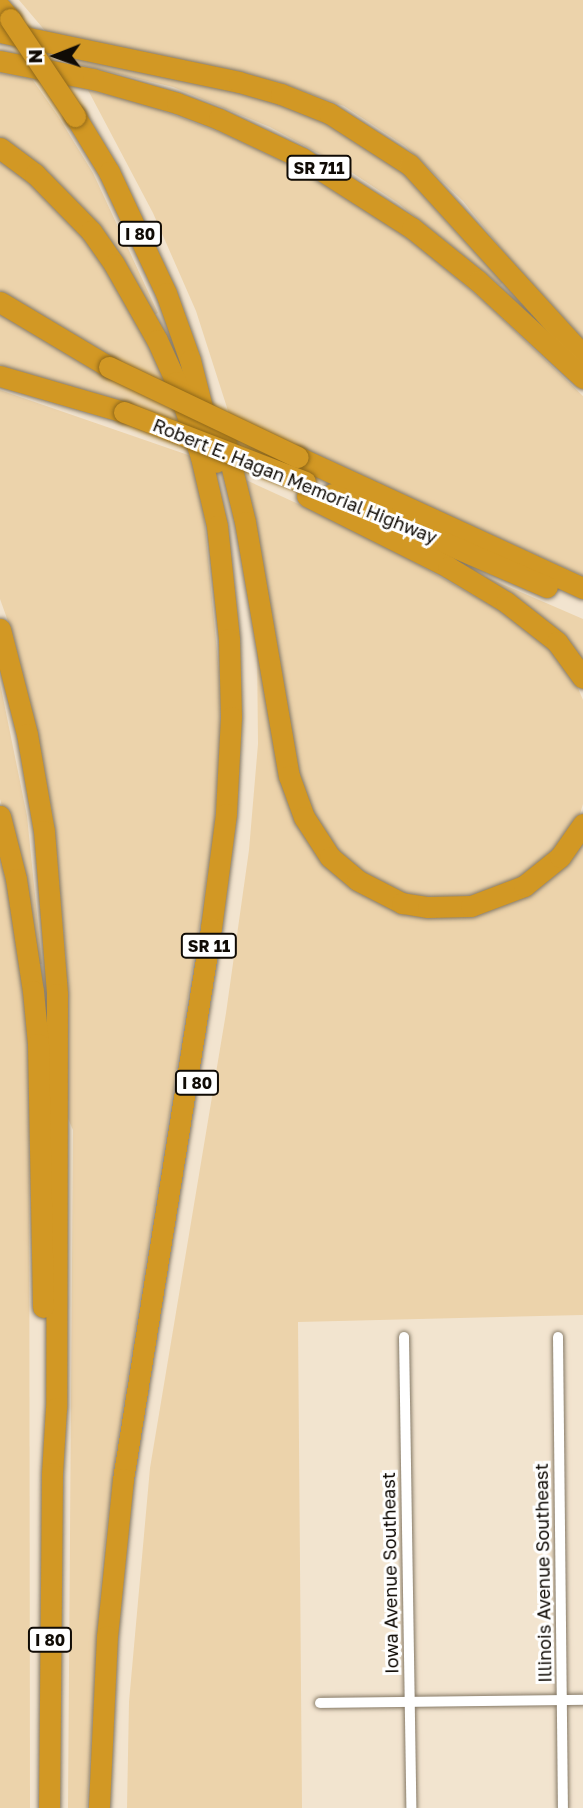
<!DOCTYPE html>
<html>
<head>
<meta charset="utf-8">
<style>
	body { margin:0 }
	#map { position:relative; width:583px; height:1808px; overflow:hidden; background:#f2e4cf; font-family:"Golos Text",sans-serif }
	div>[style] { position:absolute }
	.green>* { inset:0; background:#ecd3ab }
	.roads { filter:drop-shadow(0 0 2px #857966) drop-shadow(0 0 2px #857966) }
	.street>* { height:10px; margin:-5px; padding:0 5px; transform-origin:5px; border-radius:5px; background:#fff }
	.highway>* { height:21px; margin:-10.5px; padding:0 10.5px; transform-origin:10.5px; border-radius:10.5px; background:#d29824 }
	.bridges { filter:drop-shadow(0 0 2px #8e6719) drop-shadow(0 0 2px #8e6719) }
	.highway-bridge>* { height:21px; margin:-10.5px; padding:0 10.5px; transform-origin:10.5px; border-radius:10.5px; background:#d29824 }
	span { translate:-50% -50%; white-space:nowrap; text-align:center; line-height:1.15; -webkit-text-stroke:6px #fff; paint-order:stroke }
	.shield-label span { padding:2px 5px; background:#fff; border:2px solid; border-radius:5px; -webkit-text-stroke-width:0 }
	.shield-label { font-size:16px; color:#100b05; font-weight:700 }
	.street-label { font-size:18px; color:#100b05 }
	.north { position:absolute; left:21px; top:21px; width:70px; height:70px; -webkit-text-stroke:5px #fff; paint-order:stroke; rotate:269deg; font-size:19px; font-weight:700; line-height:28px; text-align:center; color:#100b05 }
	.north::after { content:''; display:block; margin:auto; width:24px; height:32px; background:#100b05; clip-path:polygon(50% 0,100% 100%,50% 72%,0 100%) }
</style>
</head>
<body>
<div id="map">
	<div class="green">
		<div style="clip-path:polygon(19px 0,583px 0,583px 341px,514px 265px,463px 201px,405px 146px,344px 106px,278px 82px,47px 33px)"></div>
		<div style="clip-path:polygon(63px 53px,235px 88px,313px 113px,401px 168px,506px 279px,500px 285px,398px 203px,342px 166px,270px 127px,173px 87px,68px 62px)"></div>
		<div style="clip-path:polygon(0 73px,32px 79px,58px 116px,93px 173px,158px 313px,154px 315px,109px 243px,69px 194px,0 138px)"></div>
		<div style="clip-path:polygon(88px 90px,142px 103px,222px 133px,295px 167px,365px 208px,423px 250px,486px 303px,583px 396px,583px 576px,230px 417px,196px 311px,153px 213px)"></div>
		<div style="clip-path:polygon(0 154px,42px 187px,106px 266px,149px 343px,169px 388px,82px 342px,0 291px)"></div>
		<div style="clip-path:polygon(0 312px,110px 378px,178px 413px,180px 421px,0 365px)"></div>
		<div style="clip-path:polygon(0 390px,191px 456px,204px 515px,219px 673px,220px 741px,214px 832px,118px 1439px,102px 1566px,87px 1808px,68px 1808px,73px 1130px,67px 1116px,66px 958px,53px 814px,14px 638px,0 599px)"></div>
		<div style="clip-path:polygon(246px 480px,364px 534px,510px 616px,543px 640px,575px 681px,583px 700px,583px 804px,579px 817px,562px 842px,518px 881px,474px 897px,436px 898px,405px 895px,365px 877px,334px 848px,310px 814px,298px 777px)"></div>
		<div style="clip-path:polygon(486px 577px,583px 619px,583px 666px,485px 581px)"></div>
		<div style="clip-path:polygon(257px 648px,285px 796px,301px 832px,339px 878px,367px 895px,475px 913px,508px 903px,538px 888px,564px 865px,583px 841px,583px 1315px,298px 1322px,302px 1808px,127px 1808px,129px 1702px,150px 1468px,226px 1013px,249px 850px,258px 744px)"></div>
		<div style="clip-path:polygon(0 683px,27px 816px,42px 964px,36px 964px,13px 846px,0 799px)"></div>
		<div style="clip-path:polygon(0 859px,13px 910px,29px 1030px,30px 1808px,0 1808px)"></div>
	</div>
	<div class="roads">
		<div class="street">
			<div style="left:404px;top:1337px;width:471px;rotate:89.1deg"></div>
			<div style="left:558px;top:1337px;width:471px;rotate:89.4deg"></div>
			<div style="left:320px;top:1703px;width:263px;rotate:-0.7deg"></div>
		</div>
		<div class="highway">
			<div style="left:0;top:7px;width:16px;rotate:50deg"></div>
			<div style="left:0;top:32px;width:244px;rotate:11.8deg"></div>
			<div style="left:239px;top:82px;width:44px;rotate:15.9deg"></div>
			<div style="left:281px;top:94px;width:52px;rotate:21.6deg"></div>
			<div style="left:329px;top:113px;width:96px;rotate:32.7deg"></div>
			<div style="left:410px;top:165px;width:257px;rotate:47.7deg"></div>
			<div style="left:0;top:61px;width:95px;rotate:11deg"></div>
			<div style="left:93px;top:79px;width:87px;rotate:15.9deg"></div>
			<div style="left:177px;top:103px;width:45px;rotate:20.9deg"></div>
			<div style="left:219px;top:119px;width:92px;rotate:25.2deg"></div>
			<div style="left:302px;top:158px;width:130px;rotate:32.5deg"></div>
			<div style="left:412px;top:228px;width:85px;rotate:38.8deg"></div>
			<div style="left:478px;top:281px;width:143px;rotate:42.7deg"></div>
			<div style="left:75px;top:116px;width:66px;rotate:58.7deg"></div>
			<div style="left:109px;top:172px;width:134px;rotate:64.8deg"></div>
			<div style="left:166px;top:293px;width:71px;rotate:70.3deg"></div>
			<div style="left:190px;top:360px;width:105px;rotate:75.7deg"></div>
			<div style="left:0;top:148px;width:44px;rotate:36.6deg"></div>
			<div style="left:35px;top:174px;width:80px;rotate:45.5deg"></div>
			<div style="left:91px;top:231px;width:40px;rotate:55.1deg"></div>
			<div style="left:114px;top:264px;width:87px;rotate:60.5deg"></div>
			<div style="left:157px;top:340px;width:46px;rotate:65.7deg"></div>
			<div style="left:176px;top:382px;width:79px;rotate:71.6deg"></div>
			<div style="left:201px;top:457px;width:71px;rotate:76.9deg"></div>
			<div style="left:217px;top:526px;width:114px;rotate:83.9deg"></div>
			<div style="left:229px;top:639px;width:78px;rotate:88.5deg"></div>
			<div style="left:231px;top:717px;width:97px;rotate:93deg"></div>
			<div style="left:226px;top:814px;width:115px;rotate:97.5deg"></div>
			<div style="left:211px;top:928px;width:558px;rotate:99.07deg"></div>
			<div style="left:123px;top:1479px;width:158px;rotate:95.8deg"></div>
			<div style="left:107px;top:1636px;width:172px;rotate:92.7deg"></div>
			<div style="left:0;top:302px;width:127px;rotate:30.8deg"></div>
			<div style="left:0;top:376px;width:129px;rotate:16.2deg"></div>
			<div style="left:225px;top:440px;width:84px;rotate:76.3deg"></div>
			<div style="left:245px;top:522px;width:258px;rotate:80.2deg"></div>
			<div style="left:289px;top:776px;width:44px;rotate:69.9deg"></div>
			<div style="left:304px;top:817px;width:48px;rotate:57deg"></div>
			<div style="left:330px;top:857px;width:35px;rotate:40deg"></div>
			<div style="left:357px;top:880px;width:51px;rotate:27.1deg"></div>
			<div style="left:402px;top:903px;width:26px;rotate:9deg"></div>
			<div style="left:428px;top:907px;width:43px;rotate:-1.3deg"></div>
			<div style="left:471px;top:906px;width:57px;rotate:-20.7deg"></div>
			<div style="left:524px;top:886px;width:46px;rotate:-38.9deg"></div>
			<div style="left:560px;top:857px;width:40px;rotate:-55.1deg"></div>
			<div style="left:298px;top:457px;width:314px;rotate:24.7deg"></div>
			<div style="left:332px;top:494px;width:234px;rotate:23.4deg"></div>
			<div style="left:307px;top:496px;width:158px;rotate:26.7deg"></div>
			<div style="left:448px;top:567px;width:68px;rotate:31.1deg"></div>
			<div style="left:506px;top:602px;width:65px;rotate:38.1deg"></div>
			<div style="left:557px;top:642px;width:44px;rotate:54.2deg"></div>
			<div style="left:0;top:629px;width:108px;rotate:75.6deg"></div>
			<div style="left:27px;top:734px;width:98px;rotate:80.1deg"></div>
			<div style="left:44px;top:831px;width:164px;rotate:85.4deg"></div>
			<div style="left:57px;top:994px;width:414px;rotate:90.1deg"></div>
			<div style="left:56px;top:1408px;width:65px;rotate:93.5deg"></div>
			<div style="left:52px;top:1473px;width:335px;rotate:90.5deg"></div>
			<div style="left:0;top:816px;width:65px;rotate:75.7deg"></div>
			<div style="left:16px;top:879px;width:113px;rotate:81.4deg"></div>
			<div style="left:33px;top:991px;width:53px;rotate:84.6deg"></div>
			<div style="left:38px;top:1044px;width:263px;rotate:88.9deg"></div>
		</div>
	</div>
	<div class="bridges">
		<div class="highway-bridge">
			<div style="left:10px;top:19px;width:117px;rotate:56.2deg"></div>
			<div style="left:109px;top:367px;width:209px;rotate:25.5deg"></div>
			<div style="left:124px;top:412px;width:194px;rotate:21.1deg"></div>
		</div>
	</div>
	<div class="shield-label">
		<span style="left:319px;top:168px">SR 711</span>
		<span style="left:140px;top:234px">I 80</span>
		<span style="left:209px;top:946px">SR 11</span>
		<span style="left:197px;top:1083px">I 80</span>
		<span style="left:50px;top:1640px">I 80</span>
	</div>
	<div class="street-label">
		<span style="left:295px;top:481px;rotate:22deg">Robert E. Hagan Memorial Highway</span>
		<span style="left:390px;top:1573px;rotate:-91deg">Iowa Avenue Southeast</span>
		<span style="left:543px;top:1573px;rotate:-91deg">Illinois Avenue Southeast</span>
	</div>
	<div class="north">N</div>
</div>
</body>
</html>
